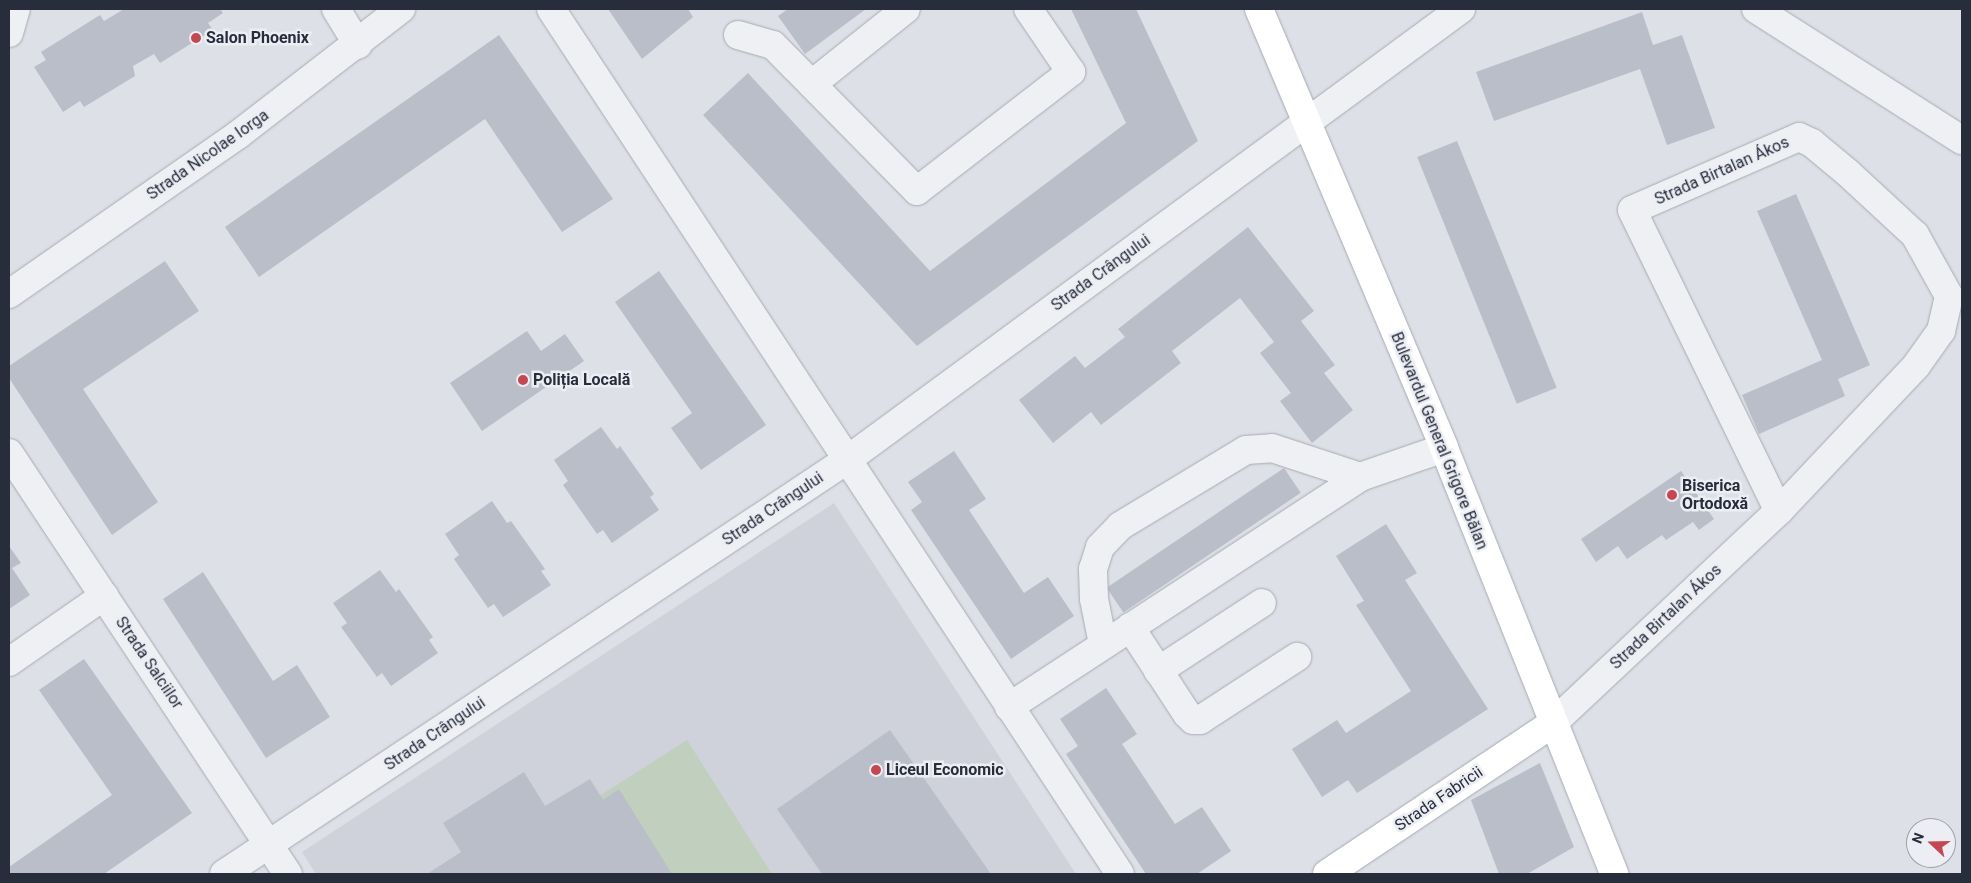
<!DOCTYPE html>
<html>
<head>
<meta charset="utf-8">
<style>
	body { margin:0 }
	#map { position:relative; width:1971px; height:883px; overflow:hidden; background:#dde0e6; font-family:Roboto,sans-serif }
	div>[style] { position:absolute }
	.built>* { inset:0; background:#cfd2da }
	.green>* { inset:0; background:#c1cfbe }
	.building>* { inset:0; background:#babec8; transform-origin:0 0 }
	.roads { filter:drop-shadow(0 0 1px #a6aab3) drop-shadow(0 0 1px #a6aab3) }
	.minor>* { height:28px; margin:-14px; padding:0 14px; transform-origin:14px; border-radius:14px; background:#eff0f4 }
	.major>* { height:28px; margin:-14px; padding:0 14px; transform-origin:14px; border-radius:14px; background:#fff }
	.dots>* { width:14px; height:14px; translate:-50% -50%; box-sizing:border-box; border:2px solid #eceef4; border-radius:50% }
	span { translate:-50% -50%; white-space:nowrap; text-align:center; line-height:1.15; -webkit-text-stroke:5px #eceef4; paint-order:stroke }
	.poi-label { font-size:16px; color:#272d3b; font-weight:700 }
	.left { translate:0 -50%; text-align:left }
	.street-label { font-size:16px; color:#272d3b }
	.frame { position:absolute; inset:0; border:10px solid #272d3b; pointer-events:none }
	.north { position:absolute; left:1906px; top:818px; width:50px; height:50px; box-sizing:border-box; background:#eceef4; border:1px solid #9da1aa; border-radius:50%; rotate:291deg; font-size:14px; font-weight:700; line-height:20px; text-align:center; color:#272d3b }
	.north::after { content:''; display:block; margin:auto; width:18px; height:22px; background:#c44852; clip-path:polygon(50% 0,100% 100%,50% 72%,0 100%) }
</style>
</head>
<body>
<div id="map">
	<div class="built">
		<div style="clip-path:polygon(834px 503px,1076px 874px,316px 874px,302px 852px)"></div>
	</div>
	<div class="green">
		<div style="clip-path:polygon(687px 740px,772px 874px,477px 874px)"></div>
	</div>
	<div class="building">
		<div style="clip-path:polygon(124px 9px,220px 9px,223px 13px,208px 23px,213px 30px,160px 63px,154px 54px,133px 66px,135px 76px,84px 107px,80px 101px,63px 112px,34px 67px,46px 60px,41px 52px,100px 15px,104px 21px)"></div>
		<div style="clip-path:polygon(608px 9px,688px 9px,693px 17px,642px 59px)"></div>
		<div style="clip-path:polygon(788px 9px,866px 9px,805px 54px,778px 16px)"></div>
		<div style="clip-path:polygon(1071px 9px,1136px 9px,1198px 141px,917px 346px,703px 115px,748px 73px,930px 271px,1126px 123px)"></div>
		<div style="clip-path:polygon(1642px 12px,1653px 45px,1682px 35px,1715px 128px,1667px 145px,1640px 69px,1494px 121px,1476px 72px)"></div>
		<div style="clip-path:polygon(499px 35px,613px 199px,562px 232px,485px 119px,259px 277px,225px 227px)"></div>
		<div style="left:1457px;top:141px;width:266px;height:43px;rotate:68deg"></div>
		<div style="clip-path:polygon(1796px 194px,1870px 365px,1838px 379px,1845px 396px,1759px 434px,1742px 395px,1822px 360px,1757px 211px)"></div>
		<div style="clip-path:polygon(1248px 227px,1314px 311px,1301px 321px,1335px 365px,1324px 373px,1353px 410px,1312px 443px,1280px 401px,1291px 393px,1260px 353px,1274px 342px,1240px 298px,1172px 351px,1181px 363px,1101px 425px,1091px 412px,1053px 443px,1019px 400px,1075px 356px,1085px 368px,1125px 337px,1118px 329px)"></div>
		<div style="clip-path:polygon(165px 261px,199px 311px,83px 389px,158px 502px,112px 535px,9px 378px,9px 366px)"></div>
		<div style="clip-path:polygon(659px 271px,766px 425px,701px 470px,671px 428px,692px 413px,615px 302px)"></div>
		<div style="clip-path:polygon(527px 331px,541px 351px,565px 334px,584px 361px,482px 431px,450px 383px)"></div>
		<div style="clip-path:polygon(601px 427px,617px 449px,620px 446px,654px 494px,650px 497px,659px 510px,612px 543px,603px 530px,597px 534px,563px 485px,568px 481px,554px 460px)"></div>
		<div style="clip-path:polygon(954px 451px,986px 499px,969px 510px,1024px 593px,1048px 577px,1074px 616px,1011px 659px,911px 510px,922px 502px,908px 482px)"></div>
		<div style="left:1284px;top:468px;width:30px;height:214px;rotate:56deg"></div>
		<div style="clip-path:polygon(1681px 471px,1714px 519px,1699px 530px,1693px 522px,1666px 540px,1662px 535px,1627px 559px,1618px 546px,1596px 562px,1581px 539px)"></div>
		<div style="clip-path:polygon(492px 501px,507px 523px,511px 521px,545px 569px,541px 571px,551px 585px,503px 617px,494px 604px,488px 608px,454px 559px,459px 555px,445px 534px)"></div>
		<div style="clip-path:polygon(1386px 524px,1417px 573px,1405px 580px,1488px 709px,1357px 793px,1348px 780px,1322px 797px,1292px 749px,1337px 720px,1346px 733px,1411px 691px,1356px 605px,1364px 601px,1336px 556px)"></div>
		<div style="clip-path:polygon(9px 546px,21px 563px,12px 568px,30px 595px,9px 609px)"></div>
		<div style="clip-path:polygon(380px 570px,396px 592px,399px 589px,433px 637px,429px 640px,438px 653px,391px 686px,382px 673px,377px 677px,341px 627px,347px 623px,333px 603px)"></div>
		<div style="clip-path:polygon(203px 572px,273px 681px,297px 665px,330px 717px,266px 758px,163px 599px)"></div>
		<div style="clip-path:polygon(84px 659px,192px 813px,104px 874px,9px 874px,9px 867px,112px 795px,39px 690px)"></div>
		<div style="clip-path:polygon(1106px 688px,1137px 734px,1122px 744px,1175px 824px,1202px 807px,1231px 851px,1197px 874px,1146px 874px,1066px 754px,1078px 746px,1060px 719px)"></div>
		<div style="clip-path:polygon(890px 730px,991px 874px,822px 874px,777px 809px)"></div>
		<div style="clip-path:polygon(1540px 763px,1574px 847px,1527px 874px,1499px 874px,1471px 800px)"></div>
		<div style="clip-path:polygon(524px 772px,545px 806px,590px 779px,603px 800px,619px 789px,672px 874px,427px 874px,461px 852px,443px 823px)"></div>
	</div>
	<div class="roads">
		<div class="minor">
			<div style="left:336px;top:9px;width:42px;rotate:58.6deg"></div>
			<div style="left:551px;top:9px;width:1035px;rotate:56.66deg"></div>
			<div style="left:1756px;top:9px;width:244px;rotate:32.5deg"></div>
			<div style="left:9px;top:33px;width:25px;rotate:-74deg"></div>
			<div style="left:738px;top:35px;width:36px;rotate:16deg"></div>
			<div style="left:773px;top:45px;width:205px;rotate:45.4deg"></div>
			<div style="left:917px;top:191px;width:195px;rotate:-37.7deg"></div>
			<div style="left:1071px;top:72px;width:76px;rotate:-124.3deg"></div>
			<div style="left:812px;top:84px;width:120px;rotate:-38.6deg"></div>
			<div style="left:9px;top:294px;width:280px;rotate:-34.8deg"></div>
			<div style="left:239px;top:134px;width:205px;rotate:-37.7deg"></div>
			<div style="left:9px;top:453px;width:505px;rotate:56.47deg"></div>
			<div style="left:1130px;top:627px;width:104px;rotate:56.8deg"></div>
			<div style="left:1187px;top:714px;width:8px;rotate:45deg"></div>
			<div style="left:1193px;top:720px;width:7px"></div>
			<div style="left:1200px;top:720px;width:116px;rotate:-33deg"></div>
			<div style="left:1103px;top:644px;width:46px;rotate:-101.3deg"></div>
			<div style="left:1094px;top:599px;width:30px;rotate:-92deg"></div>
			<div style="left:1093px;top:569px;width:23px;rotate:-72deg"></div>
			<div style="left:1100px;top:547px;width:29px;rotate:-46deg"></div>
			<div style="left:1120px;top:526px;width:147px;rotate:-31.1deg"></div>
			<div style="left:1246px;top:450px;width:26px;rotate:-4deg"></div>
			<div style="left:1272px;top:448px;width:93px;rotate:18.2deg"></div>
			<div style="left:9px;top:662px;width:116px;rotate:-34.8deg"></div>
			<div style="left:1158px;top:671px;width:124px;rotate:-33.2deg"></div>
			<div style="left:1009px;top:707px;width:420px;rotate:-33.2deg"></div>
			<div style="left:1360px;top:477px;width:89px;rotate:-19deg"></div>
			<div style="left:1552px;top:724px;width:311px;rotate:-43.2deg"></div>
			<div style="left:1779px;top:511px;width:199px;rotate:-46.6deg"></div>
			<div style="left:1916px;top:366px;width:43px;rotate:-54.5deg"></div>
			<div style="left:1941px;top:331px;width:36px;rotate:-77deg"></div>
			<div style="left:1949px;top:296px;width:70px;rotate:-119.1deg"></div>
			<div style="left:1915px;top:235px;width:91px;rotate:-137.2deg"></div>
			<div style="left:1848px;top:173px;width:47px;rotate:-140.2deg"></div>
			<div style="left:1812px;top:143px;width:14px;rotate:-155deg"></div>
			<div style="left:1799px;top:137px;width:182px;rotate:156.4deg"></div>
			<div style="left:1632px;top:210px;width:335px;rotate:64deg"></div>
			<div style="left:224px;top:874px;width:748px;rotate:-33.61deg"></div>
			<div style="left:847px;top:460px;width:762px;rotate:-36.3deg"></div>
		</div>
		<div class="major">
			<div style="left:1259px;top:9px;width:476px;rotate:67.1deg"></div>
			<div style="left:1444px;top:448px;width:459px;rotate:68.2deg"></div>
			<div style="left:1327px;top:874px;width:270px;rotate:-33.7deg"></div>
		</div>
	</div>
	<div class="dots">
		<div style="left:196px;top:38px;background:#c44852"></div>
		<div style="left:523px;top:380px;background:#c44852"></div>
		<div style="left:1672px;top:495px;background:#c44852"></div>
		<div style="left:876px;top:770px;background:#c44852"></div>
	</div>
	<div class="poi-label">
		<span class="left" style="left:206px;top:38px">Salon Phoenix</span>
		<span class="left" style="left:533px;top:380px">Poliția Locală</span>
		<span class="left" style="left:1682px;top:495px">Biserica<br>Ortodoxă</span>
		<span class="left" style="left:886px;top:770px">Liceul Economic</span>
	</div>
	<div class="street-label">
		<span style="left:208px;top:155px;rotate:-35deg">Strada Nicolae Iorga</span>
		<span style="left:1722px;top:171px;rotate:-24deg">Strada Birtalan Ákos</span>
		<span style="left:1101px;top:273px;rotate:-36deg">Strada Crângului</span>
		<span style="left:1439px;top:441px;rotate:68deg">Bulevardul General Grigore Bălan</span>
		<span style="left:773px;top:509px;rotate:-34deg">Strada Crângului</span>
		<span style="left:1666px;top:617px;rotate:-43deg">Strada Birtalan Ákos</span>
		<span style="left:149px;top:663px;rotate:56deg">Strada Salciilor</span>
		<span style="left:435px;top:734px;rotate:-34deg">Strada Crângului</span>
		<span style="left:1439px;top:799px;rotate:-34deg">Strada Fabricii</span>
	</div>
	<div class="frame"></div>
	<div class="north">N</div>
</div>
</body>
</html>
